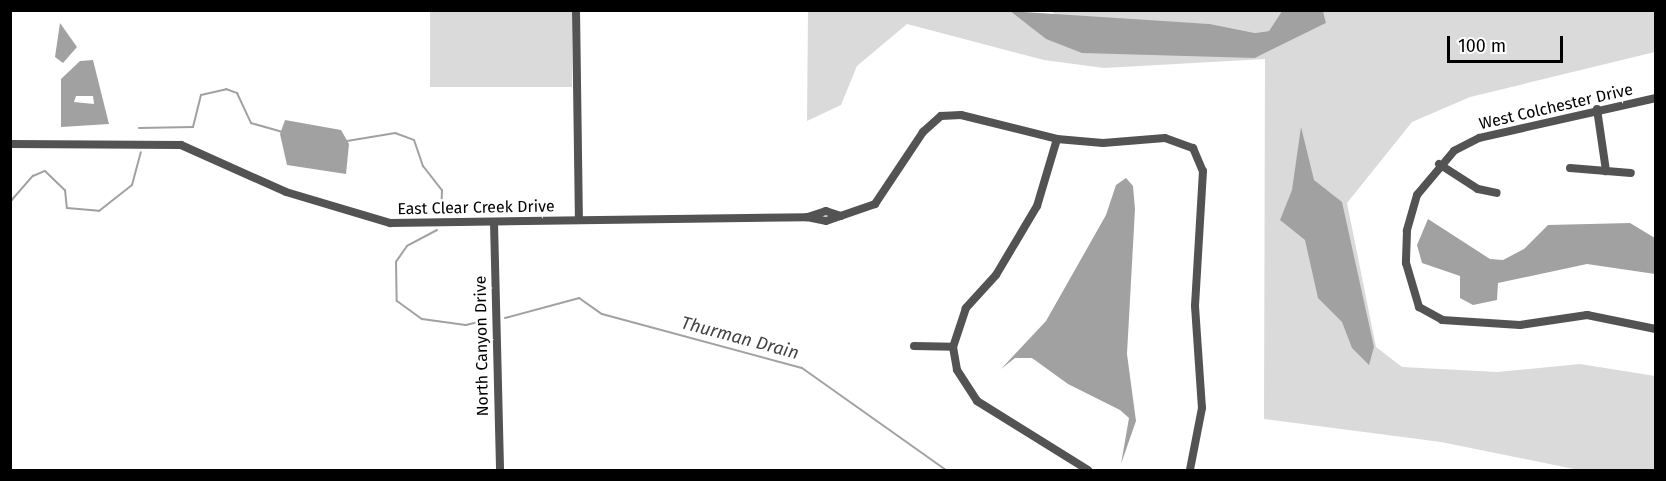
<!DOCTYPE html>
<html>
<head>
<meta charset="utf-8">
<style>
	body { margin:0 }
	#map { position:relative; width:1666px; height:481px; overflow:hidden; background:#fff; font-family:"Fira Sans",sans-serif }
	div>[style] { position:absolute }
	.green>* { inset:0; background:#dadada; transform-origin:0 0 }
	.water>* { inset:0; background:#a1a1a1 }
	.stream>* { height:2px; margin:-1px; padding:0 1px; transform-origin:1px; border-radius:1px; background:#a1a1a1 }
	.minor>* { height:8px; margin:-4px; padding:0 4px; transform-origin:4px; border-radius:4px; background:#535353 }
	span { translate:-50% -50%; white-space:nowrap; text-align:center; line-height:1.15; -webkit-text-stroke:5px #fff; paint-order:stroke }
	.street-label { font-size:16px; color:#000 }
	.water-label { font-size:18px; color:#424242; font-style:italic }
	.frame { position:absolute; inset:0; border:12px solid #000; pointer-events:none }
	.scale { position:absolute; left:1447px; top:36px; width:116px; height:27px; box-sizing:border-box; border:3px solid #000; border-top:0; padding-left:8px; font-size:18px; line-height:21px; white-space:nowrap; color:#000; -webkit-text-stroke:4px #fff; paint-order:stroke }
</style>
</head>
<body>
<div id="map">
	<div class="green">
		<div style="left:430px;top:11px;width:142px;height:76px"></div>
		<div style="clip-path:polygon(808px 11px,1010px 11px,1046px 39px,1255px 58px,1326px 23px,1323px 11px,1655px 11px,1655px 52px,1470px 97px,1412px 122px,1347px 203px,1376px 347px,1402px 367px,1497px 372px,1580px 364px,1655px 376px,1655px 470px,1579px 470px,1441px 442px,1264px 419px,1265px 59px,1104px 68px,1044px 60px,907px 24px,857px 66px,841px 105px,807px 121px)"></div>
		<div style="clip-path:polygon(1051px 11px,1282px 11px,1269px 31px,1255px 33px,1210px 24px,1057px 16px)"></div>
	</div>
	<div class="water">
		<div style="clip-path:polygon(1010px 11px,1210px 24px,1255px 33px,1269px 31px,1282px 11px,1323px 11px,1326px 23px,1255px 58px,1082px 53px,1046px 39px)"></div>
		<div style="clip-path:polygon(60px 23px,77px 47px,63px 63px,55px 57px)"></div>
		<div style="clip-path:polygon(evenodd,93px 60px,109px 124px,61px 127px,61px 79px,80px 61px,93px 60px,93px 96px,94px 104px,74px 102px,76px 96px,93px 96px)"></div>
		<div style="clip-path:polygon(285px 120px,341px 130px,349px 144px,346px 174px,287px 165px,280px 134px)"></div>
		<div style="clip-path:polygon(1301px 127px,1314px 180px,1342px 202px,1374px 347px,1369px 365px,1352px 348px,1342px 322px,1318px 298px,1305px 240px,1280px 220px,1292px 190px)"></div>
		<div style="clip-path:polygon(1126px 178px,1133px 186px,1135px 209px,1127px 354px,1136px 421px,1121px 464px,1129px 418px,1120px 410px,1068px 384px,1032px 358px,1015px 358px,1001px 369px,1046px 321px,1106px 215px,1116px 185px)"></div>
		<div style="clip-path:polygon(1428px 219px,1490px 259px,1503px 260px,1524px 249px,1548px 225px,1630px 223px,1655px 238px,1655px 274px,1587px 264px,1498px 283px,1497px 300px,1473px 305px,1460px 298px,1460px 276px,1422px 263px,1417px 245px)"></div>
	</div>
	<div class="stream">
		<div style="left:139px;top:128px;width:54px;rotate:-1.1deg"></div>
		<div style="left:193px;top:127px;width:33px;rotate:-76deg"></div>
		<div style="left:201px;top:95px;width:26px;rotate:-13deg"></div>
		<div style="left:226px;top:89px;width:12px;rotate:20deg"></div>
		<div style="left:237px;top:93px;width:33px;rotate:65deg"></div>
		<div style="left:251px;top:123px;width:32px;rotate:16deg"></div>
		<div style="left:347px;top:141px;width:49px;rotate:-9.5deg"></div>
		<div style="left:395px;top:133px;width:20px;rotate:20deg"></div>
		<div style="left:414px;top:140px;width:28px;rotate:71deg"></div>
		<div style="left:423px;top:166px;width:31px;rotate:52deg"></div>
		<div style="left:442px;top:190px;width:23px;rotate:92deg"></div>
		<div style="left:10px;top:202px;width:35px;rotate:-49deg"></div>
		<div style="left:33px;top:176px;width:13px;rotate:-23deg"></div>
		<div style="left:45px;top:171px;width:28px;rotate:44deg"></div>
		<div style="left:65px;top:190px;width:18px;rotate:84deg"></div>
		<div style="left:67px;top:208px;width:32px;rotate:5deg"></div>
		<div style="left:99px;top:211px;width:42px;rotate:-38.2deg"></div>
		<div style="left:132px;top:185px;width:34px;rotate:-75deg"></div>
		<div style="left:437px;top:230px;width:34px;rotate:152deg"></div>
		<div style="left:407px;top:246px;width:19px;rotate:125deg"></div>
		<div style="left:396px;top:262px;width:39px;rotate:89deg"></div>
		<div style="left:397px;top:301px;width:31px;rotate:36deg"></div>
		<div style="left:422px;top:319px;width:44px;rotate:7.8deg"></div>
		<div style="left:466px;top:325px;width:16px;rotate:-14deg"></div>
		<div style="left:505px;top:318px;width:77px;rotate:-15.1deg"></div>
		<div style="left:579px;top:298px;width:28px;rotate:35deg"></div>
		<div style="left:602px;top:314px;width:207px;rotate:15.1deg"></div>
		<div style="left:802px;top:368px;width:176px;rotate:35.3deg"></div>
	</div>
	<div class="minor">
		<div style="left:576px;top:10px;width:210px;rotate:89.2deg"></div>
		<div style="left:1656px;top:98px;width:181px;rotate:167.3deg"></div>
		<div style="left:1479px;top:138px;width:28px;rotate:153deg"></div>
		<div style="left:1454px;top:151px;width:57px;rotate:130.1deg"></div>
		<div style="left:1417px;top:195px;width:37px;rotate:106deg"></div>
		<div style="left:1407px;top:231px;width:32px;rotate:92deg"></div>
		<div style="left:1406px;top:263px;width:46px;rotate:73.5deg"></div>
		<div style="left:1419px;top:307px;width:26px;rotate:29deg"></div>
		<div style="left:1442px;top:320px;width:78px;rotate:3.7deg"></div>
		<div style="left:1520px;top:325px;width:68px;rotate:-8.5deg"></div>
		<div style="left:1587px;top:315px;width:70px;rotate:11.5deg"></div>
		<div style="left:1597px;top:109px;width:63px;rotate:81.7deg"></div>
		<div style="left:1057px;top:139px;width:70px;rotate:106.6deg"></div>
		<div style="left:1037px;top:206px;width:80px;rotate:120.7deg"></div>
		<div style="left:996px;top:275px;width:45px;rotate:132.3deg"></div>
		<div style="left:966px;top:308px;width:41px;rotate:108.4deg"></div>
		<div style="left:953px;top:347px;width:23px;rotate:80deg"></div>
		<div style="left:957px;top:370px;width:37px;rotate:57deg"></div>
		<div style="left:977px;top:401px;width:131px;rotate:31.9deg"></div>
		<div style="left:10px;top:144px;width:171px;rotate:0.3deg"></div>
		<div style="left:181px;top:145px;width:115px;rotate:24.1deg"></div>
		<div style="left:286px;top:192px;width:109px;rotate:16.6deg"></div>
		<div style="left:390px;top:223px;width:417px;rotate:-0.8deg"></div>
		<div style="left:1439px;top:164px;width:46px;rotate:32.7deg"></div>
		<div style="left:1478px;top:189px;width:19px;rotate:12deg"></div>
		<div style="left:1570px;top:168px;width:61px;rotate:4.7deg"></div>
		<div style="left:841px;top:216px;width:16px;rotate:-162deg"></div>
		<div style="left:826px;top:211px;width:20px;rotate:162deg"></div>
		<div style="left:807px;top:217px;width:19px;rotate:12deg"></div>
		<div style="left:826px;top:221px;width:52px;rotate:-19.1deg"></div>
		<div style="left:875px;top:204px;width:87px;rotate:-56.3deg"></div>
		<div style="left:923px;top:132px;width:24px;rotate:-42deg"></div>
		<div style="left:941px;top:116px;width:20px;rotate:-3deg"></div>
		<div style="left:961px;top:115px;width:99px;rotate:14deg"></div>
		<div style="left:1057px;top:139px;width:46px;rotate:5deg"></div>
		<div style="left:1103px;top:143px;width:62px;rotate:-4.6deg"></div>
		<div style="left:1165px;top:138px;width:30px;rotate:20deg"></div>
		<div style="left:1193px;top:148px;width:25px;rotate:67deg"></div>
		<div style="left:1203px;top:171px;width:135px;rotate:93.4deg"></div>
		<div style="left:1195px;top:306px;width:102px;rotate:86.1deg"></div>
		<div style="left:1202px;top:408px;width:63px;rotate:101deg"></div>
		<div style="left:494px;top:222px;width:248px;rotate:88.6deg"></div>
		<div style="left:914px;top:346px;width:39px;rotate:1deg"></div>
	</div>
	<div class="street-label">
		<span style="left:1556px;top:107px;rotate:-13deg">West Colchester Drive</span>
		<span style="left:476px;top:208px;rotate:-1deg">East Clear Creek Drive</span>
		<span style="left:482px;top:346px;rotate:-91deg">North Canyon Drive</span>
	</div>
	<div class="water-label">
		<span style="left:740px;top:338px;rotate:15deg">Thurman Drain</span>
	</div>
	<div class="frame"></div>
	<div class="scale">100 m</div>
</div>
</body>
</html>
